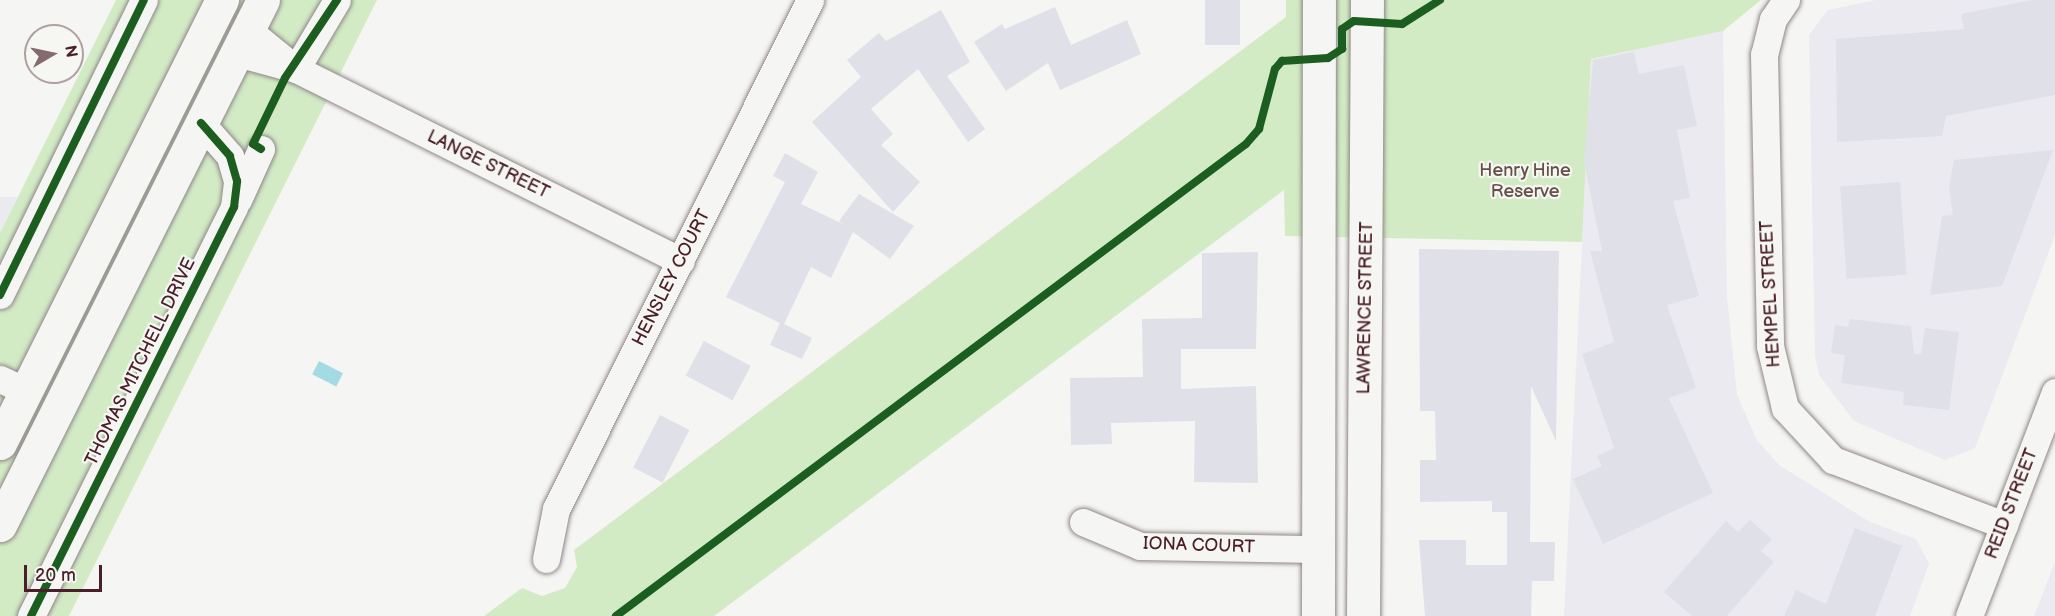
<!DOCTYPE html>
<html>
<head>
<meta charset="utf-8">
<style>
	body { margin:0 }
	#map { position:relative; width:2055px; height:616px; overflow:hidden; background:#f5f5f3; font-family:"Balsamiq Sans",sans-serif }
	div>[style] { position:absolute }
	.built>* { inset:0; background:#eaeaf0 }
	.green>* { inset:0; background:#d2ebc5 }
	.water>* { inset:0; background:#a3dae4; transform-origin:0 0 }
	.building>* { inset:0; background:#e0e0e8; transform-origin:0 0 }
	.roads { filter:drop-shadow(0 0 2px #8f8788) drop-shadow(0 0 2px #8f8788) }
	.minor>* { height:27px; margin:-13.5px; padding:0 13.5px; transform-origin:13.5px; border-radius:13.5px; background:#f5f5f3 }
	.tertiary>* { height:33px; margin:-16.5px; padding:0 16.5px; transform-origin:16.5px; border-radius:16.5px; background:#f5f5f3 }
	.secondary>* { height:33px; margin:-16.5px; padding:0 16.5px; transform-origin:16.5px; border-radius:16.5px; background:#f5f5f3 }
	.cycleway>* { height:8px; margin:-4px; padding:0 4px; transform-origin:4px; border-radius:4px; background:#1b5e20 }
	span { translate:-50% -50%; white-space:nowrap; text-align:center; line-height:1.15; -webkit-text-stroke:4.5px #f6f6f2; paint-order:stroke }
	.street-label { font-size:18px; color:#4a1f2b }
	.park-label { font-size:18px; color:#655048 }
	.north { position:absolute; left:24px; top:24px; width:60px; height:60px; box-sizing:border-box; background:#f6f6f2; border:2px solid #b1a0a2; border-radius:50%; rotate:81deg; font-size:16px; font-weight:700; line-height:24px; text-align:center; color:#4a1f2b }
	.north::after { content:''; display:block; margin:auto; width:21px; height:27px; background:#866a71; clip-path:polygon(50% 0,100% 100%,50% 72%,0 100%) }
	.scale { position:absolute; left:24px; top:565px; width:78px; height:27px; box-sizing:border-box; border:3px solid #4a1f2b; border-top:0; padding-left:8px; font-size:18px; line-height:21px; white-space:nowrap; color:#4a1f2b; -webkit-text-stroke:4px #f6f6f2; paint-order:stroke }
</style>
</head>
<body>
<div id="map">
	<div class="built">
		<div style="clip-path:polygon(1876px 0,2055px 0,2055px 235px,1975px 448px,1945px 460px,1854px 421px,1819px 375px,1815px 356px,1809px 35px,1828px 10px)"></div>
		<div style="clip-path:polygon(1723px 31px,1727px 296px,1737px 395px,1757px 440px,1779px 465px,1870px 522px,1916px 539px,1929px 564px,1910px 616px,1564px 616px,1591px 59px)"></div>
		<div style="clip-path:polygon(0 197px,18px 197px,0 233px)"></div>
		<div style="clip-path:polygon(2055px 562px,2055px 616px,2034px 616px)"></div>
	</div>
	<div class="green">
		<div style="clip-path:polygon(116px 0,377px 0,69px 616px,0 616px,0 233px)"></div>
		<div style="clip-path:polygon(1286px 0,1761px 0,1723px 31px,1591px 59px,1582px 242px,1285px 236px,1284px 190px,714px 616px,484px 616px,522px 588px,542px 596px,565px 588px,577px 567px,574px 550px,1286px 17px)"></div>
	</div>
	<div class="water">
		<div style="left:319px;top:361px;width:27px;height:15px;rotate:27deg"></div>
	</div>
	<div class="building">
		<div style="left:1205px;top:0;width:35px;height:45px"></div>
		<div style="clip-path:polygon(2032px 0,2055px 0,2055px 95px,1946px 116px,1942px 136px,1837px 142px,1836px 39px,1964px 29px,1961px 14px)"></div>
		<div style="clip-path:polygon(1055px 7px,1071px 45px,1127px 20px,1141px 54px,1060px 90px,1048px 63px,1006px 91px,974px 42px,1002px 24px,1005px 29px)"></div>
		<div style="clip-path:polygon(941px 10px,970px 62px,947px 76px,985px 129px,968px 142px,918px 69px,871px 109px,893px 134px,881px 145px,920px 182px,893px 212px,812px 122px,861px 77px,847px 60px,879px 33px,886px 41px)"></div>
		<div style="clip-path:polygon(1634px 52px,1639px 74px,1684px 65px,1697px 126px,1677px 130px,1690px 198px,1673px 201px,1699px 296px,1667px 305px,1696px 388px,1669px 398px,1713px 493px,1603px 544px,1573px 479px,1602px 466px,1597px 456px,1614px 448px,1582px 354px,1614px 342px,1590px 251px,1602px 251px,1584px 162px,1593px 60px)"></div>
		<div style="clip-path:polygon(2053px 150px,2002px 286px,1930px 295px,1942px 216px,1953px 215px,1949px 187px,1954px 160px)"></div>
		<div style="clip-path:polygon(785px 153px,818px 172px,801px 204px,845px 225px,839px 221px,859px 194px,914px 226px,890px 259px,853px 232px,831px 278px,811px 267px,784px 324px,812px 338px,802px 359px,770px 345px,780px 323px,726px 297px,785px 182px,773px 176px)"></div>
		<div style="left:1900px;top:182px;width:93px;height:60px;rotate:86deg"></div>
		<div style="clip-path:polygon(1419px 249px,1559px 251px,1556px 441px,1531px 386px,1530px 542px,1555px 542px,1554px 581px,1532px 581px,1531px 616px,1425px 616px,1419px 540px,1466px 540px,1466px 565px,1507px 565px,1507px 512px,1492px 512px,1492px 501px,1420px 502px,1420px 460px,1436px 460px,1435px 411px,1420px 411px)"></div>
		<div style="clip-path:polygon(1258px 252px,1256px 349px,1181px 349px,1181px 389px,1256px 386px,1258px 483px,1194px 482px,1195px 421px,1111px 423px,1112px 444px,1071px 445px,1070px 378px,1143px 377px,1142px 319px,1202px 318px,1202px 253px)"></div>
		<div style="clip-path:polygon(1850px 319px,1911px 326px,1914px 354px,1921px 354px,1925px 328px,1959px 332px,1949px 410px,1903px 405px,1904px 392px,1841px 383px,1845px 355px,1831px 353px,1835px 325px,1848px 327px)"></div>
		<div style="left:704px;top:341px;width:53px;height:39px;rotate:28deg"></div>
		<div style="left:660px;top:415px;width:33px;height:59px;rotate:27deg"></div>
		<div style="clip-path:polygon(1750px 520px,1772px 539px,1761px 551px,1774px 562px,1727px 616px,1692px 616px,1664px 592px,1726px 521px,1738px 532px)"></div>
		<div style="clip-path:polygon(1855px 528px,1902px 546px,1875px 616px,1784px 616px,1796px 590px,1826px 604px)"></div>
	</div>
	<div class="roads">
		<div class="minor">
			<div style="left:1786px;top:0;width:23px;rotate:124deg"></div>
			<div style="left:1773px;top:19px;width:36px;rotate:104deg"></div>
			<div style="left:1764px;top:54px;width:292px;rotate:88.8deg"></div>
			<div style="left:1770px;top:346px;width:64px;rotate:76.4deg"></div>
			<div style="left:1785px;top:408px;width:71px;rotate:47.3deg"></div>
			<div style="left:1833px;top:460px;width:183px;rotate:20.8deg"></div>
			<div style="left:248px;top:30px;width:62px;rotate:39.1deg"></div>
			<div style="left:237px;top:53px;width:61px;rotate:15.2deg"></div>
			<div style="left:296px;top:69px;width:430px;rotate:26.5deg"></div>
			<div style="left:296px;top:69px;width:80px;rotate:-59.3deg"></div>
			<div style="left:238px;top:200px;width:56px;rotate:-65.7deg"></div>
			<div style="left:0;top:295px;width:328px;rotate:-64deg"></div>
			<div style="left:0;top:379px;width:29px;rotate:25deg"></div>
			<div style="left:1083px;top:522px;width:62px;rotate:22.8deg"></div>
			<div style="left:1140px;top:546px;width:179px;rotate:1deg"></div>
			<div style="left:546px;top:559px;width:51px;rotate:-78.7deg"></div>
			<div style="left:556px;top:509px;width:569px;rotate:-63.48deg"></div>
			<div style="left:31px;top:616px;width:457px;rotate:-63.6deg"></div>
			<div style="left:234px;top:207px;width:26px;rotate:-83deg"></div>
			<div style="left:237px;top:181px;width:26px;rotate:-106deg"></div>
			<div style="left:230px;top:156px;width:44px;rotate:-131.3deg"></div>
			<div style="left:1969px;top:616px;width:240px;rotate:-69deg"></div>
		</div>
		<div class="tertiary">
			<div style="left:1318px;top:616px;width:616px;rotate:-89.91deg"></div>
			<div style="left:1363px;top:616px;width:616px;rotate:-89.63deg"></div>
		</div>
		<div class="secondary">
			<div style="left:0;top:443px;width:496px;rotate:-63.4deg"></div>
			<div style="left:0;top:525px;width:587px;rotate:-63.39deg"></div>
		</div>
	</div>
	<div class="cycleway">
		<div style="left:261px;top:149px;width:9px;rotate:-148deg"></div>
		<div style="left:253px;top:144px;width:73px;rotate:-64.1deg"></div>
		<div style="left:285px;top:78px;width:94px;rotate:-56.3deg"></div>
		<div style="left:0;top:295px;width:328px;rotate:-64deg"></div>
		<div style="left:31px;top:616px;width:457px;rotate:-63.6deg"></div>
		<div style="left:234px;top:207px;width:26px;rotate:-83deg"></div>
		<div style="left:237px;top:181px;width:26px;rotate:-106deg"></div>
		<div style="left:230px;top:156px;width:44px;rotate:-131.3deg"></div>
		<div style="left:616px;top:616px;width:787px;rotate:-36.84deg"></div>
		<div style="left:1246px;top:144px;width:20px;rotate:-49deg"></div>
		<div style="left:1259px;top:129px;width:62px;rotate:-75.1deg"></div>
		<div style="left:1275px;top:69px;width:11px;rotate:-49deg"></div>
		<div style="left:1282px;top:61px;width:46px;rotate:-3.7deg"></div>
		<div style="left:1328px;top:58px;width:17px;rotate:-33deg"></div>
		<div style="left:1342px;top:49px;width:20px;rotate:-90deg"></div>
		<div style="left:1342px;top:29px;width:14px;rotate:-34deg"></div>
		<div style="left:1354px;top:21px;width:48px;rotate:3.6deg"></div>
		<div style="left:1402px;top:24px;width:45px;rotate:-32.3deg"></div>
	</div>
	<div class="street-label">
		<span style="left:488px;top:165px;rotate:26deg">LANGE STREET</span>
		<span style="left:672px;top:278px;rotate:-63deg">HENSLEY COURT</span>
		<span style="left:1771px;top:294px;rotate:-93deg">HEMPEL STREET</span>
		<span style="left:1366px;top:308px;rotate:-89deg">LAWRENCE STREET</span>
		<span style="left:141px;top:362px;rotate:-64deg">THOMAS MITCHELL DRIVE</span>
		<span style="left:2012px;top:504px;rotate:-69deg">REID STREET</span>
		<span style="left:1199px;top:546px;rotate:2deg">IONA COURT</span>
	</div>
	<div class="park-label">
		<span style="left:1525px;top:182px">Henry Hine<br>Reserve</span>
	</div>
	<div class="north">N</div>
	<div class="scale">20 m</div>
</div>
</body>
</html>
